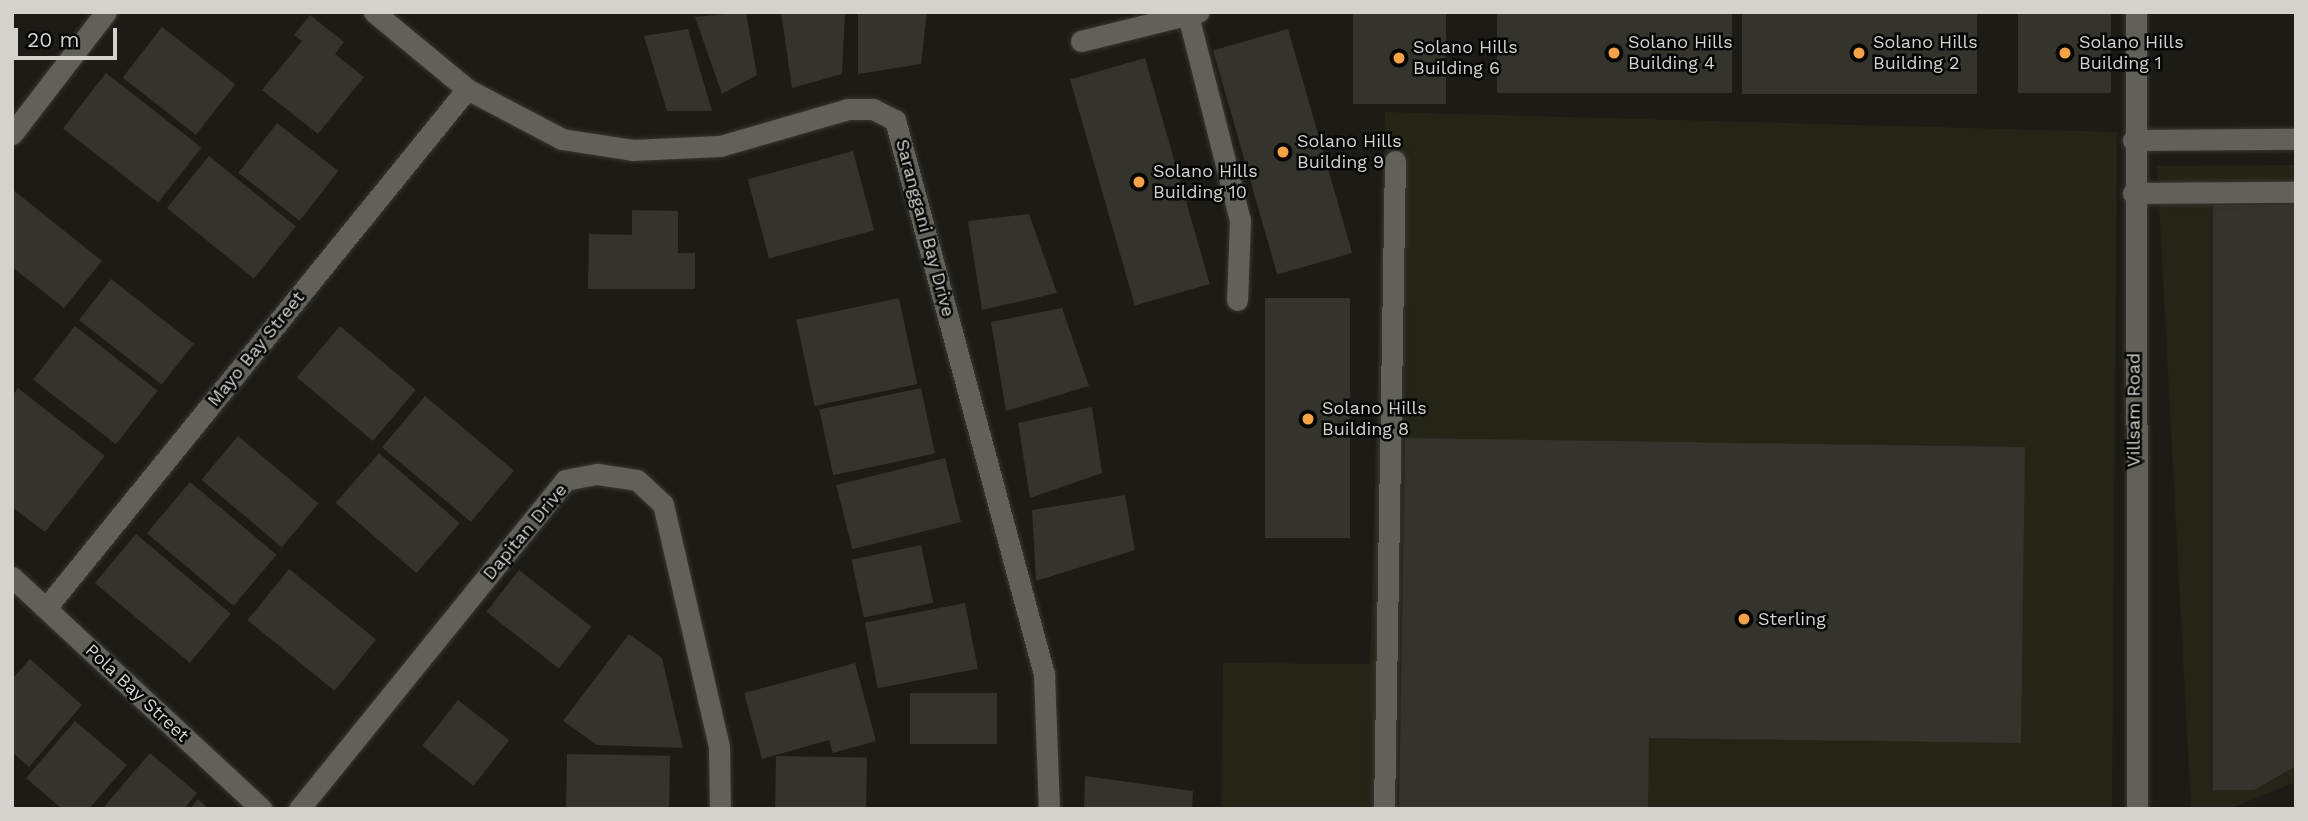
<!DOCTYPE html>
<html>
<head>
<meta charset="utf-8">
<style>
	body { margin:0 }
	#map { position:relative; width:2308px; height:821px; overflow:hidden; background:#1c1b15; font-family:"Work Sans",sans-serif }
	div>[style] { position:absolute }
	.built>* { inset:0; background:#262417 }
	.building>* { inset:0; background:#34332c; transform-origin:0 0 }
	.roads { filter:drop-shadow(0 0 2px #383733) drop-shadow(0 0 2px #383733) }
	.minor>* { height:21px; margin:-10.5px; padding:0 10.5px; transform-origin:10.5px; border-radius:10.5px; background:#626159 }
	.dots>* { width:19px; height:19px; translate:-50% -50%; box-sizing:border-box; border:4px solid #060604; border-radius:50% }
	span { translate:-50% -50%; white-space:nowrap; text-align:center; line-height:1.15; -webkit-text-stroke:5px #060604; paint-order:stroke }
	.poi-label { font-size:18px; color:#d3d2cd }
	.left { translate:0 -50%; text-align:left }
	.street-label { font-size:18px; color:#d3d2cd }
	.frame { position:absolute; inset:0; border:14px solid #d3d2cd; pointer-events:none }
	.scale { position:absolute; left:14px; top:28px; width:103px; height:32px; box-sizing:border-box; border:4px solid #d3d2cd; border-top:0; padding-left:9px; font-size:21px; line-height:24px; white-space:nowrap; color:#d3d2cd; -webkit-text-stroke:5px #060604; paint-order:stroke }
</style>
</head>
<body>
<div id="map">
	<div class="built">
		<div style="clip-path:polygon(1385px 112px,2117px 132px,2112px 809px,1221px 809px,1223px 663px,1370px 664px)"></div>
		<div style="clip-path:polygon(2296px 165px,2296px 782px,2229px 809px,2191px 809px,2157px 166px)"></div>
	</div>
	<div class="building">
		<div style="clip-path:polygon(746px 12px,757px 75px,722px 94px,695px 17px)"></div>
		<div style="clip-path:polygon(781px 12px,845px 12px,842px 74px,792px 88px)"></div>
		<div style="clip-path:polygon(858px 12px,927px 12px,921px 64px,858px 74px)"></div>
		<div style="left:1353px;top:12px;width:93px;height:92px"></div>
		<div style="left:1497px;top:12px;width:235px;height:81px"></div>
		<div style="left:1742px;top:12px;width:235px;height:82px"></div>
		<div style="left:2018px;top:12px;width:93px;height:81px"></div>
		<div style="clip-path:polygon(310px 15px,344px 42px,335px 54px,364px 77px,318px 134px,262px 90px,302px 41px,294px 35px)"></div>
		<div style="left:162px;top:27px;width:93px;height:64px;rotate:38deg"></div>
		<div style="clip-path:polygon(688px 29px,712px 111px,667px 111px,644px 36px)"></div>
		<div style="left:1288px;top:29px;width:233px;height:78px;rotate:74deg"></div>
		<div style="left:1145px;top:58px;width:235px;height:78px;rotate:74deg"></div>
		<div style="left:106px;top:73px;width:121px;height:70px;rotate:38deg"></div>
		<div style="left:277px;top:123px;width:78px;height:63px;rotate:38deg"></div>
		<div style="left:853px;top:151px;width:82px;height:109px;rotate:75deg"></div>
		<div style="left:209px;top:156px;width:112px;height:67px;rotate:39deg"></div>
		<div style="clip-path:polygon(12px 189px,102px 261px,64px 308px,12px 267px)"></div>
		<div style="clip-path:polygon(2213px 205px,2296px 205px,2296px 766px,2254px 790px,2213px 790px)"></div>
		<div style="clip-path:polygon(632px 210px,678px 211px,678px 253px,695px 253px,695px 289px,588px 289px,589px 234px,632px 235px)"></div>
		<div style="clip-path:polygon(1029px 214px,1057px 293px,982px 310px,968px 221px)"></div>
		<div style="left:111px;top:279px;width:105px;height:52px;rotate:38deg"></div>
		<div style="left:899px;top:298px;width:88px;height:105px;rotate:78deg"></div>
		<div style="left:1350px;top:298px;width:240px;height:85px;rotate:90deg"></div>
		<div style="clip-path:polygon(1062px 308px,1089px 386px,1006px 411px,991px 322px)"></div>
		<div style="left:75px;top:326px;width:105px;height:68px;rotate:38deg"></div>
		<div style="left:340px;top:326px;width:99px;height:67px;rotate:40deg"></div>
		<div style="clip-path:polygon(18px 388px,105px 456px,45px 532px,12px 507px,12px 396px)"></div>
		<div style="left:921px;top:388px;width:67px;height:104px;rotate:78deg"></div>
		<div style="left:425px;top:396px;width:116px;height:67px;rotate:40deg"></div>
		<div style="clip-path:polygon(1092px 407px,1102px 473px,1030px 498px,1018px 423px)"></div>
		<div style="left:238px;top:436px;width:105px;height:57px;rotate:40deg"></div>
		<div style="clip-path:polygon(1405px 438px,2025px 447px,2021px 743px,1649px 738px,1648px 809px,1399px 809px)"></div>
		<div style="left:379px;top:453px;width:107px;height:66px;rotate:41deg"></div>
		<div style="left:945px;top:458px;width:66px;height:112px;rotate:76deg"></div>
		<div style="left:190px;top:482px;width:113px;height:67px;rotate:40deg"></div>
		<div style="clip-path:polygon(1125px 495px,1135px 550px,1036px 581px,1032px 510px)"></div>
		<div style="left:136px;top:534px;width:124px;height:64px;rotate:40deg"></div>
		<div style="left:921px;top:545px;width:59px;height:71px;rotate:78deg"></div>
		<div style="left:289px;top:569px;width:112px;height:66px;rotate:39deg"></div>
		<div style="left:519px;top:570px;width:92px;height:53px;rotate:38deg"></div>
		<div style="left:965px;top:603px;width:67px;height:102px;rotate:79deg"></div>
		<div style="clip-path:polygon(629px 634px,662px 658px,683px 748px,597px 745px,563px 721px)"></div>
		<div style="clip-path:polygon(30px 659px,82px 705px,29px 767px,12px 752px,12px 679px)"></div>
		<div style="clip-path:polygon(855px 663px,876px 741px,833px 753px,829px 740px,762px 759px,744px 693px)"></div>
		<div style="left:910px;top:693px;width:87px;height:51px"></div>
		<div style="left:458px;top:700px;width:65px;height:58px;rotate:38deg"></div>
		<div style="clip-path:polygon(75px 721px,127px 765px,89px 809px,62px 809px,26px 778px)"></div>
		<div style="clip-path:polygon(150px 753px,197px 793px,184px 809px,102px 809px)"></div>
		<div style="left:567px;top:754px;width:103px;height:55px;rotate:1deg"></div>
		<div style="left:776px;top:756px;width:91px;height:53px;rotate:1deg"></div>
		<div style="clip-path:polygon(1085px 776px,1193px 791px,1192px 809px,1084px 809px)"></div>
		<div style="clip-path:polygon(198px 799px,209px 809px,190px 809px)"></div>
	</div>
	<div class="roads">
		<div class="minor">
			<div style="left:374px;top:12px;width:121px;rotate:39.6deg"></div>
			<div style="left:467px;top:89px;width:107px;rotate:27.8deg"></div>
			<div style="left:562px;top:139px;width:71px;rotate:8.9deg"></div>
			<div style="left:632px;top:150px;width:88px;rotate:-2.6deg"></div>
			<div style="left:720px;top:146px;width:133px;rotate:-16.1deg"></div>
			<div style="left:848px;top:109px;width:25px"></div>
			<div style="left:873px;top:109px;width:25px;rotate:27deg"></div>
			<div style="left:895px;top:120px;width:574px;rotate:74.95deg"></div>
			<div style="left:1044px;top:674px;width:135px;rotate:87.9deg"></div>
			<div style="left:2136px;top:12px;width:797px;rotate:89.93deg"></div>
			<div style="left:1188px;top:15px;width:211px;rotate:75.8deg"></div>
			<div style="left:1240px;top:220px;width:80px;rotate:92.1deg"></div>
			<div style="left:1081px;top:41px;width:121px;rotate:-13.9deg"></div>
			<div style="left:12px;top:134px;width:154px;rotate:-52.4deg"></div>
			<div style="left:2133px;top:140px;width:163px;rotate:-0.4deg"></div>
			<div style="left:2133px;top:193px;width:163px;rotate:-0.4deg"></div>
			<div style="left:12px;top:577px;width:341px;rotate:42.9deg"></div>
			<div style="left:46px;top:608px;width:668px;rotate:-50.95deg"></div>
			<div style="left:299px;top:809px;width:423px;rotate:-51deg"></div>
			<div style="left:565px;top:480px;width:33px;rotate:-11deg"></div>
			<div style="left:597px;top:474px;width:40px;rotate:8.5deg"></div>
			<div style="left:637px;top:480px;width:35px;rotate:43deg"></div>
			<div style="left:663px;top:504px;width:249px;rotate:77deg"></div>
			<div style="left:719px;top:747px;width:62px;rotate:89.1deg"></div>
			<div style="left:1384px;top:809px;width:648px;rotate:-89.03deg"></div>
		</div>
	</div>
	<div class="dots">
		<div style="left:1614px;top:53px;background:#f6a247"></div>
		<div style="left:1859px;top:53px;background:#f6a247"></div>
		<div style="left:2065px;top:53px;background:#f6a247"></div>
		<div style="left:1399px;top:58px;background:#f6a247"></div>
		<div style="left:1283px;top:152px;background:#f6a247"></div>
		<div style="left:1139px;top:182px;background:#f6a247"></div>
		<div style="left:1308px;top:419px;background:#f6a247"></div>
		<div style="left:1744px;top:619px;background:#f6a247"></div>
	</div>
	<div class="poi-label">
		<span class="left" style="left:1628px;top:53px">Solano Hills<br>Building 4</span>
		<span class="left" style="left:1873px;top:53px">Solano Hills<br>Building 2</span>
		<span class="left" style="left:2079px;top:53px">Solano Hills<br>Building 1</span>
		<span class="left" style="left:1413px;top:58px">Solano Hills<br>Building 6</span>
		<span class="left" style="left:1297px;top:152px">Solano Hills<br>Building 9</span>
		<span class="left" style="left:1153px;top:182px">Solano Hills<br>Building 10</span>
		<span class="left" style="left:1322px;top:419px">Solano Hills<br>Building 8</span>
		<span class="left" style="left:1758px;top:619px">Sterling</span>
	</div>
	<div class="street-label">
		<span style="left:925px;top:228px;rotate:75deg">Saranggani Bay Drive</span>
		<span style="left:256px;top:349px;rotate:-51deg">Mayo Bay Street</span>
		<span style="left:2134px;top:410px;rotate:-90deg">Villsam Road</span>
		<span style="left:525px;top:532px;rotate:-50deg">Dapitan Drive</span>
		<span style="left:137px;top:693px;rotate:43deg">Pola Bay Street</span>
	</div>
	<div class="frame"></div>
	<div class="scale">20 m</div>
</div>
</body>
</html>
